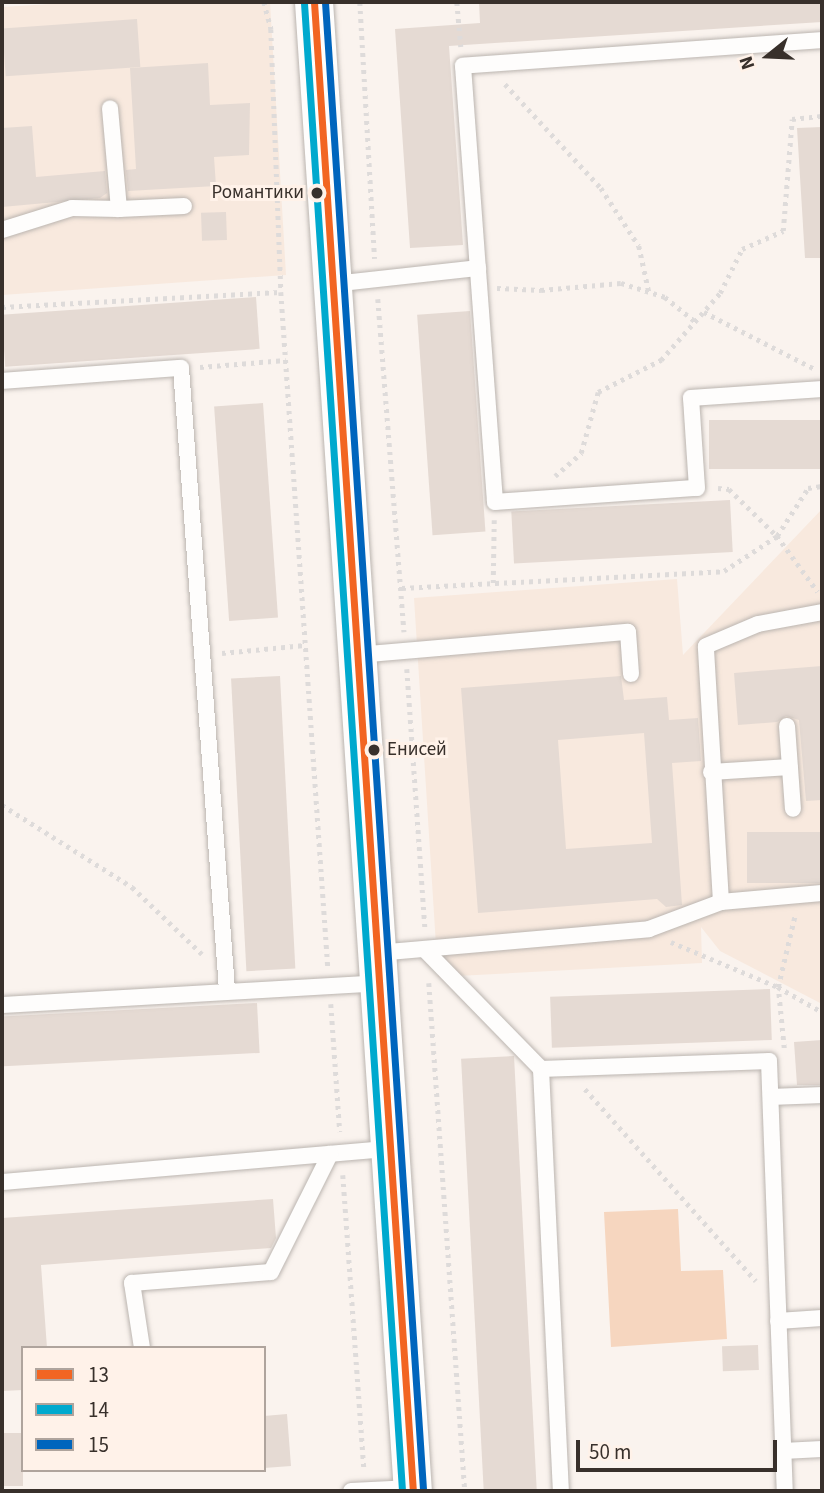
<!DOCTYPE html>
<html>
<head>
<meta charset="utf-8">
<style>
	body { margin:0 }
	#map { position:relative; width:824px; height:1493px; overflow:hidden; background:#faf3ee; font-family:"Source Sans 3",sans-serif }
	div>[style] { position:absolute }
	.built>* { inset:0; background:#f8e9de }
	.green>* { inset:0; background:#f6d6bf }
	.building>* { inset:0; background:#e5dad3; transform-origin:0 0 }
	.path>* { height:4.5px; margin-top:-2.25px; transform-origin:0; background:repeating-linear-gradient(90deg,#dedbda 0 3.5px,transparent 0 8.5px) }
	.roads { filter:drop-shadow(0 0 2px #bbb5b0) drop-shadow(0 0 2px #bbb5b0) }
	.lane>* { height:16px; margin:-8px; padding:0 8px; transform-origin:8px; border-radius:8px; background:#fefdfc }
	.secondary>* { height:38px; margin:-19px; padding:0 19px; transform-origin:19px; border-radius:19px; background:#fefdfc }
	.bus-1>* { height:7px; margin:-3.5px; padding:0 3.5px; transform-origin:3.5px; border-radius:3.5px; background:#f26522 }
	.bus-2>* { height:7px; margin:-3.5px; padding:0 3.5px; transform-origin:3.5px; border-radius:3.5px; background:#00a9ce }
	.bus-3>* { height:7px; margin:-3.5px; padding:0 3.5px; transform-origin:3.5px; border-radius:3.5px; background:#0065bd }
	.dots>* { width:19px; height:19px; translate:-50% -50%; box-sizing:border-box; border:4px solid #fff2e9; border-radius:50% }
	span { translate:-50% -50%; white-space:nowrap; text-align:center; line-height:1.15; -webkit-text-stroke:6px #fff2e9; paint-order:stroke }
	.bus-label { font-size:19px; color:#38302b }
	.right { translate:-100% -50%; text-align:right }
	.left { translate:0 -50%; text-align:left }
	.frame { position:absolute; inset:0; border:4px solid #38302b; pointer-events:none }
	.legend { position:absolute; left:21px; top:1346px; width:245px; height:126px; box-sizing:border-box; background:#fff2e9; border:2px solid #afa49d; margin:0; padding:9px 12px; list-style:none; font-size:21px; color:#38302b }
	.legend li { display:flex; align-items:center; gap:14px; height:35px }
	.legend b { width:35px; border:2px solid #afa49d }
	.north { position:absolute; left:733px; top:21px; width:70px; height:70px; -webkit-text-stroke:5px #fff2e9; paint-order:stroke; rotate:252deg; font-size:19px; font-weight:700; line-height:28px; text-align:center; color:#38302b }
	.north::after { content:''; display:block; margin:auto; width:24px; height:32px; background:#38302b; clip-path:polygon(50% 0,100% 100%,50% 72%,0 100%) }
	.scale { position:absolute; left:576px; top:1440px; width:201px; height:32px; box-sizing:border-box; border:4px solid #38302b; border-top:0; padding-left:9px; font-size:21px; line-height:24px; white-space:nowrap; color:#38302b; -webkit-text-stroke:5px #fff2e9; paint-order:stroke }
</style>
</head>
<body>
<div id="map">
	<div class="built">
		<div style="clip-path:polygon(84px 2px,270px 2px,286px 275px,2px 295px,2px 7px)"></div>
		<div style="clip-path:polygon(822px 509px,822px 1004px,720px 951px,701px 927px,702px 963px,438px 977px,414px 598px,677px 579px,683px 655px)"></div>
	</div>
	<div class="green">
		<div style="clip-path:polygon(678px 1209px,681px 1271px,723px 1270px,727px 1339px,611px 1347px,604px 1212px)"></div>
	</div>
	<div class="building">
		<div style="clip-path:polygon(479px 2px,822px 2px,822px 22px,449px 46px,463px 245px,410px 248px,395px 29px,480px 23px)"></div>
		<div style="left:137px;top:19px;width:48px;height:135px;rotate:86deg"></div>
		<div style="clip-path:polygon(208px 63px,210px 105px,250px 103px,249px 155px,214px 157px,216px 186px,128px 191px,126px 170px,136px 169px,130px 68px)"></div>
		<div style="clip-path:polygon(32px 126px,36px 177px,105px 171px,107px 193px,100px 198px,2px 207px,2px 128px)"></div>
		<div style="clip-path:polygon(822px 127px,822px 258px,805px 258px,797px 128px)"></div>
		<div style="left:226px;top:212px;width:28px;height:25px;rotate:88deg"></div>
		<div style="left:256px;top:297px;width:52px;height:255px;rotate:86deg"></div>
		<div style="left:470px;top:311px;width:221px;height:53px;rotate:86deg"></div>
		<div style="left:263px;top:403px;width:215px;height:49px;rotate:86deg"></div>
		<div style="left:822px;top:420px;width:49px;height:113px;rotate:90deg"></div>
		<div style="left:730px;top:500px;width:52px;height:219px;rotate:87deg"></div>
		<div style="clip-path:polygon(822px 666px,822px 800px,806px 801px,799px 720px,786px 716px,777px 722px,738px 725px,734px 673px)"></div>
		<div style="left:280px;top:676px;width:293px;height:49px;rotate:87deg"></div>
		<div style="clip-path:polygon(evenodd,621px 676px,624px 700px,667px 697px,669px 720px,698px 718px,701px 761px,672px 763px,682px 905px,666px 907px,657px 899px,478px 913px,461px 688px,621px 676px,644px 733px,652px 843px,566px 849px,558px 740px,644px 733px)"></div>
		<div style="left:822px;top:832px;width:51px;height:75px;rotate:90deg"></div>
		<div style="left:770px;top:989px;width:51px;height:220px;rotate:88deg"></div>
		<div style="left:257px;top:1003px;width:50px;height:256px;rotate:87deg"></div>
		<div style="clip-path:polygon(822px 1040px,822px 1085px,797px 1085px,794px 1042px)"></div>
		<div style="left:514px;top:1056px;width:436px;height:53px;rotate:87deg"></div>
		<div style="clip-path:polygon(273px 1199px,276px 1238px,271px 1248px,41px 1265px,47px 1348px,23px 1348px,23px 1390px,2px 1391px,2px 1218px)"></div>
		<div style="left:758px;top:1345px;width:25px;height:36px;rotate:88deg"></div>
		<div style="clip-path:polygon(287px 1414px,291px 1466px,264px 1468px,264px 1416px)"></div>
		<div style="left:23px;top:1433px;width:53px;height:21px;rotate:90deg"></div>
	</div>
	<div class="path">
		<div style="left:264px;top:2px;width:28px;rotate:75deg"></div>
		<div style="left:271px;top:29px;width:263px;rotate:87.8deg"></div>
		<div style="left:281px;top:292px;width:678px;rotate:86.02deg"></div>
		<div style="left:360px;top:2px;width:257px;rotate:86.7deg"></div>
		<div style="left:457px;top:2px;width:45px;rotate:84.9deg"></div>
		<div style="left:505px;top:84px;width:142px;rotate:47.3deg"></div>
		<div style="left:601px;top:188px;width:69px;rotate:56.8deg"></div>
		<div style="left:639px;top:246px;width:47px;rotate:77.7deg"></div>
		<div style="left:497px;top:288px;width:44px;rotate:2.6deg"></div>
		<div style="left:541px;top:290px;width:80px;rotate:-5deg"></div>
		<div style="left:621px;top:283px;width:46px;rotate:17.7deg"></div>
		<div style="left:665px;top:297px;width:38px;rotate:39deg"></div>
		<div style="left:378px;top:299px;width:334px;rotate:85.5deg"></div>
		<div style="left:2px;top:307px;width:279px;rotate:-3.1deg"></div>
		<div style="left:704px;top:312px;width:125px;rotate:27.2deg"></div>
		<div style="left:200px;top:367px;width:86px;rotate:-4.7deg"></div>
		<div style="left:555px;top:476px;width:35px;rotate:-41deg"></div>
		<div style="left:581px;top:453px;width:63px;rotate:-74.4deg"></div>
		<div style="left:598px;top:392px;width:71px;rotate:-26.9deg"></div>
		<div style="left:661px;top:360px;width:89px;rotate:-48.6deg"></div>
		<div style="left:720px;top:293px;width:49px;rotate:-63.4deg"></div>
		<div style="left:742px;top:249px;width:45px;rotate:-23.7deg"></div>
		<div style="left:783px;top:231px;width:112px;rotate:-85.4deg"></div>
		<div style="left:792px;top:119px;width:30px;rotate:-6deg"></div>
		<div style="left:718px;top:488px;width:11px;rotate:5deg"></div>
		<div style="left:729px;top:489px;width:67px;rotate:44.4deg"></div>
		<div style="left:777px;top:536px;width:69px;rotate:53.8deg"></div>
		<div style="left:493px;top:583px;width:63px;rotate:-89.1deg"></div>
		<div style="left:402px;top:588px;width:322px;rotate:-3deg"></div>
		<div style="left:724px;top:571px;width:64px;rotate:-33.4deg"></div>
		<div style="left:777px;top:536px;width:57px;rotate:-57.1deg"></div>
		<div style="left:808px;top:488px;width:14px;rotate:-8deg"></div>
		<div style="left:222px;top:653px;width:83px;rotate:-5.5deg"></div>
		<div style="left:407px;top:669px;width:261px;rotate:86deg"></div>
		<div style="left:2px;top:805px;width:154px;rotate:32.2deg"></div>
		<div style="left:132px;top:887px;width:97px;rotate:43.7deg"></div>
		<div style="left:671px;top:942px;width:116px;rotate:22.8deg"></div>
		<div style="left:778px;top:987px;width:51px;rotate:29.6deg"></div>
		<div style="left:429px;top:983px;width:509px;rotate:85.95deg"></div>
		<div style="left:331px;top:1004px;width:128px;rotate:86deg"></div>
		<div style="left:784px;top:1048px;width:61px;rotate:-95.6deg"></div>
		<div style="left:778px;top:987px;width:74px;rotate:-76.7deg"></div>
		<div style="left:585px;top:1089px;width:257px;rotate:48.3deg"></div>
		<div style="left:343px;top:1175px;width:296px;rotate:85.9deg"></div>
	</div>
	<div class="roads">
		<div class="lane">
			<div style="left:822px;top:40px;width:360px;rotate:175.9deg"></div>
			<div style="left:463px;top:66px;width:437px;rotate:85.8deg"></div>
			<div style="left:495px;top:502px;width:202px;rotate:-4deg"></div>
			<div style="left:697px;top:488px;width:90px;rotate:-93.8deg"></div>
			<div style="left:691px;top:398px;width:131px;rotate:-3.9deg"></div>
			<div style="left:119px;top:209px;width:65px;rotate:-2.6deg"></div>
			<div style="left:2px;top:230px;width:73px;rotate:-17.4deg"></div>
			<div style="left:72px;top:208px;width:47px;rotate:1.2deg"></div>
			<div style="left:119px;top:209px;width:101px;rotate:-95.1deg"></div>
			<div style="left:333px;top:284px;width:146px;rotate:-6.3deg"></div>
			<div style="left:2px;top:381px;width:179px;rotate:-4.2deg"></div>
			<div style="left:181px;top:368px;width:624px;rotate:85.77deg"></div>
			<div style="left:357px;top:655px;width:272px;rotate:-4.9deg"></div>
			<div style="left:628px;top:632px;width:42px;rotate:85.9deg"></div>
			<div style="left:787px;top:726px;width:83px;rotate:85.9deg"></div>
			<div style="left:711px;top:772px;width:79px;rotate:-3.6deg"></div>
			<div style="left:721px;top:902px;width:256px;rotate:-93.4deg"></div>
			<div style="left:706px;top:646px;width:56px;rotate:-22.9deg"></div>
			<div style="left:758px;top:624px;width:65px;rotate:-10.6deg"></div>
			<div style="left:427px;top:952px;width:163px;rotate:45.7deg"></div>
			<div style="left:541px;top:1069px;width:422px;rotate:87.3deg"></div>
			<div style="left:377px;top:953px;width:273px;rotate:-5deg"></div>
			<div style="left:649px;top:929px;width:77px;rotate:-20.6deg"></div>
			<div style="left:721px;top:902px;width:101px;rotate:-5.1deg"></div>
			<div style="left:2px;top:1005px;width:378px;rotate:-3.3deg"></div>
			<div style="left:541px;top:1069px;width:228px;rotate:-2deg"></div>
			<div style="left:769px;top:1061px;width:430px;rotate:87.9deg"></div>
			<div style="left:771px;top:1097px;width:51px;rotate:-2.2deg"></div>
			<div style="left:2px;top:1182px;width:389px;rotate:-4.9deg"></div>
			<div style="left:778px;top:1321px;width:44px;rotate:-3.9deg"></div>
			<div style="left:142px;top:1348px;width:66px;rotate:-98.7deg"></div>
			<div style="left:132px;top:1283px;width:139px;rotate:-4.5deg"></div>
			<div style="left:271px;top:1272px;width:132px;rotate:-63.4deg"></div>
			<div style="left:783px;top:1451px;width:39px;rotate:-3deg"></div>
			<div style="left:351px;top:1491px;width:61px;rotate:-2.8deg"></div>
		</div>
		<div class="secondary">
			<div style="left:314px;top:2px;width:1492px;rotate:86.2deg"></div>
		</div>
	</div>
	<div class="bus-1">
		<div style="left:314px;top:2px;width:1492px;rotate:86.2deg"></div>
	</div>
	<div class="bus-2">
		<div style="left:304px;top:3px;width:1491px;rotate:86.23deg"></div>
	</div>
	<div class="bus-3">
		<div style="left:325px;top:2px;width:1491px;rotate:86.23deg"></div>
	</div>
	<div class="dots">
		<div style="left:317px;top:193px;background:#38302b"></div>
		<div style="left:374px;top:750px;background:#38302b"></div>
	</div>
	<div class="bus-label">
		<span class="right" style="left:304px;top:193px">Романтики</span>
		<span class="left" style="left:387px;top:750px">Енисей</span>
	</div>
	<div class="frame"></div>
	<ul class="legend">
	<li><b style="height:9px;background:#f26522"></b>13</li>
	<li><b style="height:9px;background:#00a9ce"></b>14</li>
	<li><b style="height:9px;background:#0065bd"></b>15</li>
	</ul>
	<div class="north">N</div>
	<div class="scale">50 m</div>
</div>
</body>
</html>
